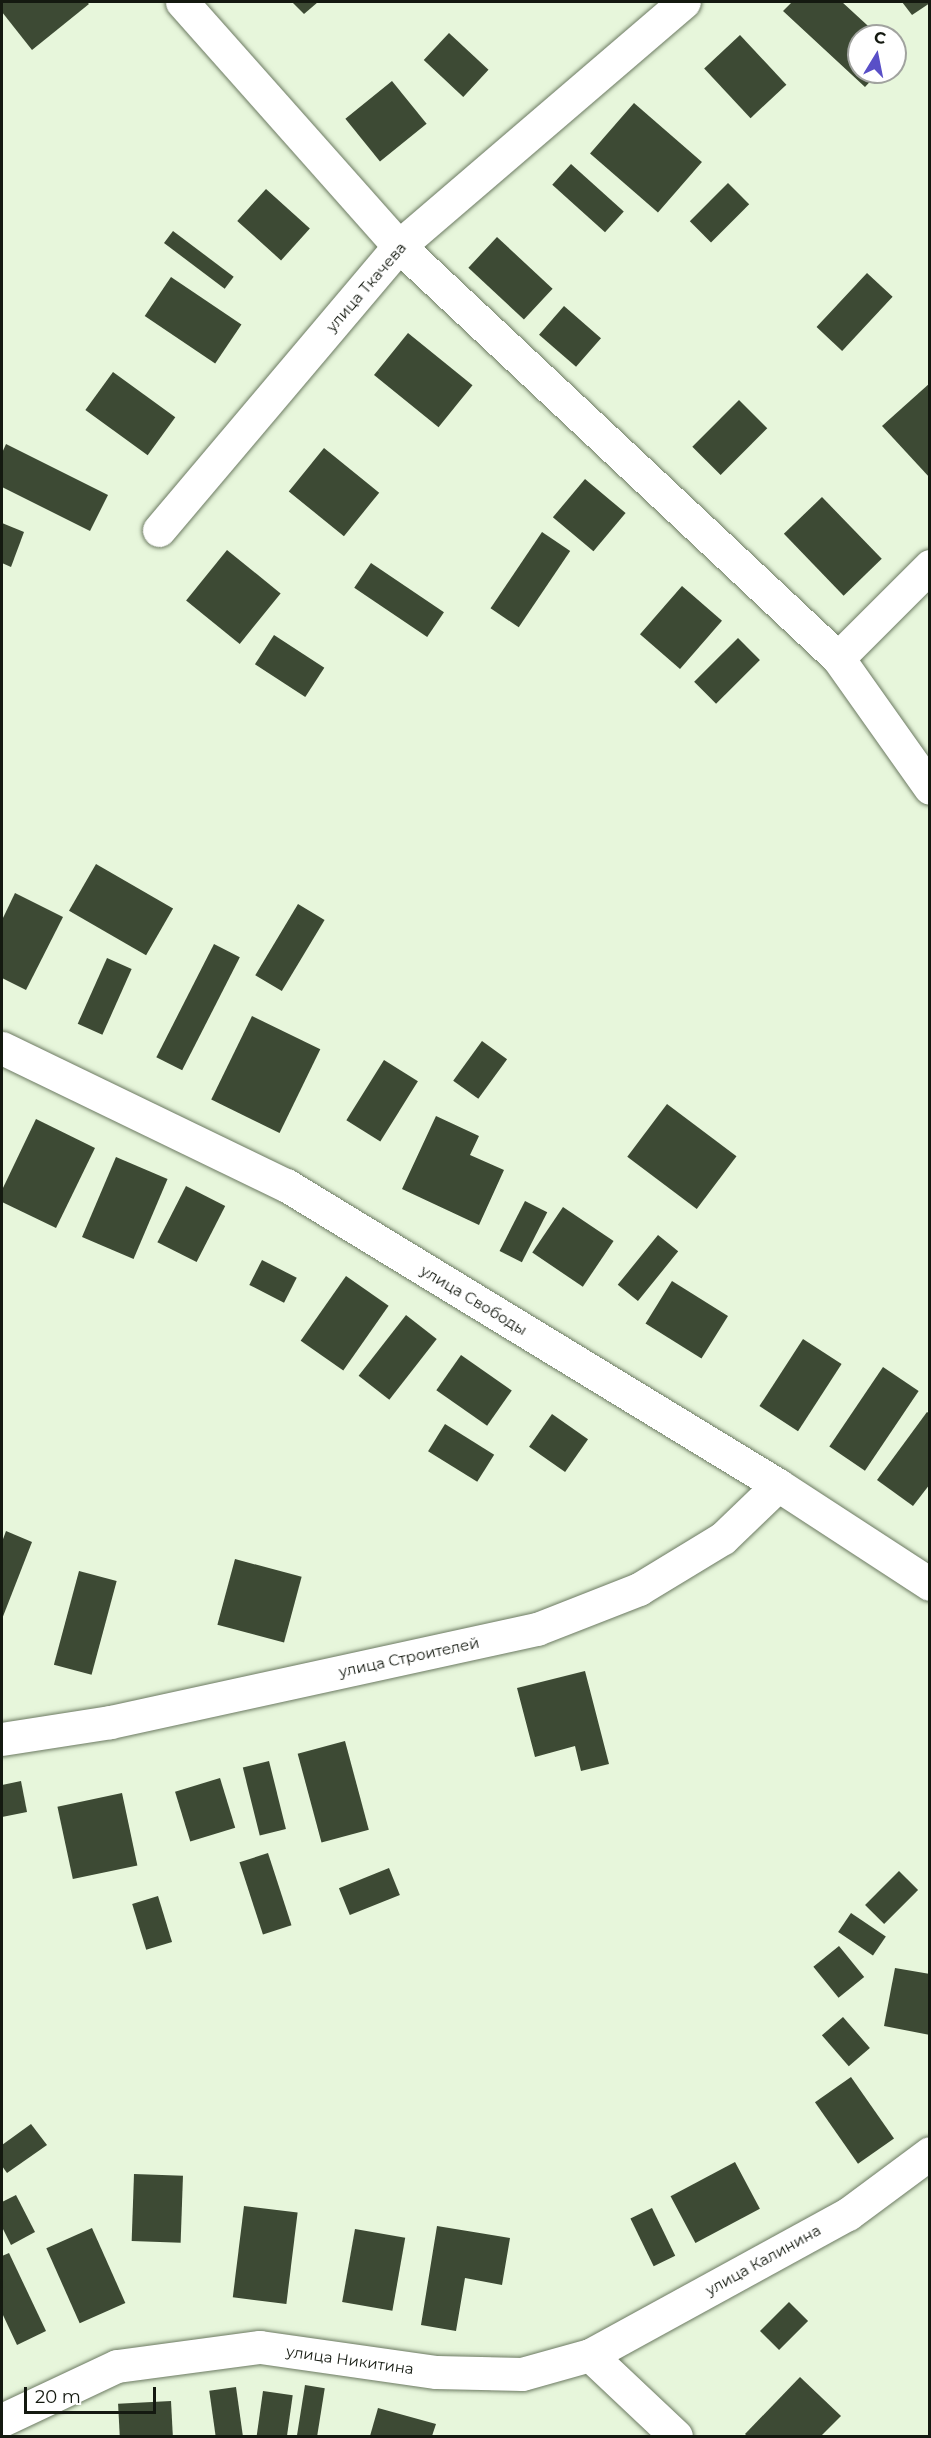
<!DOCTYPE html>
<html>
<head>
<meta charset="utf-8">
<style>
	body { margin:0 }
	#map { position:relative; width:931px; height:2438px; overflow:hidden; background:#e7f6db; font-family:Montserrat,sans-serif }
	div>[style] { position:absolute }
	.building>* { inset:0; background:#3d4a34; transform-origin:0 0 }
	.roads { filter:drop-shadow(0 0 2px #6c7a62) drop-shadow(0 0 2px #6c7a62) }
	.minor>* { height:33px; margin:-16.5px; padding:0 16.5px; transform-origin:16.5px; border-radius:16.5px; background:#fff }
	span { translate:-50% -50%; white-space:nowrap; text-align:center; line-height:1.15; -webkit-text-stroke:6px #fff; paint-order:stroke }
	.street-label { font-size:15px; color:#141910 }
	.frame { position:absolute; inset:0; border:3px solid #141910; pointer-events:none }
	.north { position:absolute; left:847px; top:24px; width:60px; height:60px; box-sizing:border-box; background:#fff; border:2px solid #a1a39f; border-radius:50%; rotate:10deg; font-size:16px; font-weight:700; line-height:24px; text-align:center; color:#141910 }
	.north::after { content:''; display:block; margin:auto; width:21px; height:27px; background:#594fc7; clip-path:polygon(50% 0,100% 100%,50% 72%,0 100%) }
	.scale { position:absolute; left:24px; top:2387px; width:132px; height:27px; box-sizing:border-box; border:3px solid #141910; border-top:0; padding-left:8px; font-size:18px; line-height:21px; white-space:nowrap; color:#141910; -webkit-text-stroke:4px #fff; paint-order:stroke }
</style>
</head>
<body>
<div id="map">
	<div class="building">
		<div style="clip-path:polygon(2px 2px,87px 2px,89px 4px,32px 50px,2px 12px)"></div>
		<div style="clip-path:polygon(292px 2px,318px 2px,304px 14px)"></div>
		<div style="clip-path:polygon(792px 2px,842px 2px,879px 36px,859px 36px,859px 72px,879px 72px,865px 87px,783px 11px)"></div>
		<div style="clip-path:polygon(902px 2px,930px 2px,930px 3px,912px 15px)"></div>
		<div style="left:449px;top:33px;width:54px;height:37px;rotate:43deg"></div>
		<div style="left:740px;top:35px;width:68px;height:49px;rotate:47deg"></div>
		<div style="left:392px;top:81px;width:55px;height:60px;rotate:51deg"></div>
		<div style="left:634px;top:103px;width:90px;height:67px;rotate:41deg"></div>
		<div style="left:571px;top:164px;width:71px;height:28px;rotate:42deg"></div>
		<div style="left:728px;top:183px;width:30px;height:54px;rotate:45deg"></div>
		<div style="left:266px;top:189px;width:59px;height:43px;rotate:42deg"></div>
		<div style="left:173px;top:231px;width:76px;height:15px;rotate:37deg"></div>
		<div style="left:497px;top:237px;width:76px;height:42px;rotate:43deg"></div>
		<div style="left:867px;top:273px;width:35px;height:74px;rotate:43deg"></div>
		<div style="left:171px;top:277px;width:85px;height:47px;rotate:34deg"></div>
		<div style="left:564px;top:306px;width:49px;height:38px;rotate:41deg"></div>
		<div style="left:408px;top:333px;width:83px;height:54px;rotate:39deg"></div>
		<div style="left:113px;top:372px;width:77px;height:47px;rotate:36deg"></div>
		<div style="clip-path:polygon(930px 383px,930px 478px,882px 426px)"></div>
		<div style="left:739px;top:400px;width:40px;height:66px;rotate:45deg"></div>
		<div style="clip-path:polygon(6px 444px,108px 495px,90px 531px,2px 487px,2px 453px)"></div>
		<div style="left:324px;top:448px;width:71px;height:56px;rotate:39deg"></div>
		<div style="left:585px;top:479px;width:53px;height:50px;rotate:40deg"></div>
		<div style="left:822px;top:497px;width:86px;height:53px;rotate:46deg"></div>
		<div style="clip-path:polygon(2px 523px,24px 532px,11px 567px,2px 563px)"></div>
		<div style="left:542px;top:532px;width:34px;height:92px;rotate:34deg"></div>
		<div style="left:227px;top:550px;width:69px;height:65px;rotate:39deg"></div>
		<div style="left:371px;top:563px;width:88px;height:30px;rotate:34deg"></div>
		<div style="left:682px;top:586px;width:53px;height:64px;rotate:41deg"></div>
		<div style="left:274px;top:635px;width:60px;height:35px;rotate:33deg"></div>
		<div style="left:738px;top:638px;width:31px;height:62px;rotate:45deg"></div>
		<div style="left:96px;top:864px;width:89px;height:54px;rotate:30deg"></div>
		<div style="clip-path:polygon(15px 893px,63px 917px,26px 990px,2px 978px,2px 920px)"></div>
		<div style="left:298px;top:904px;width:31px;height:83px;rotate:31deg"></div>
		<div style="left:214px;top:944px;width:29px;height:127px;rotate:27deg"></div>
		<div style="left:107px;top:958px;width:27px;height:72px;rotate:24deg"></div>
		<div style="left:252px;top:1016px;width:76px;height:93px;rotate:26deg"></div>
		<div style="left:482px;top:1041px;width:31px;height:49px;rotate:36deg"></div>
		<div style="left:384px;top:1060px;width:40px;height:71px;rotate:32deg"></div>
		<div style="left:667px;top:1104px;width:87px;height:66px;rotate:37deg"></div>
		<div style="clip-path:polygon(436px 1116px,479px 1136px,470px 1155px,504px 1170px,479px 1225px,402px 1189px)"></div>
		<div style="clip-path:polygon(36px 1119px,95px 1148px,56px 1228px,2px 1202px,2px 1190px)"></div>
		<div style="left:116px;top:1157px;width:56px;height:87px;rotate:23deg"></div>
		<div style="left:186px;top:1186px;width:44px;height:63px;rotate:27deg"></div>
		<div style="left:525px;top:1201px;width:25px;height:56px;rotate:27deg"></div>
		<div style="left:563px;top:1207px;width:61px;height:55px;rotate:34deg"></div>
		<div style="left:658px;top:1235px;width:26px;height:64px;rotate:39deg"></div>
		<div style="left:262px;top:1260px;width:39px;height:28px;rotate:27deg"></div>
		<div style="left:346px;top:1276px;width:52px;height:79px;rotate:35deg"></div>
		<div style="left:672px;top:1281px;width:66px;height:50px;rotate:32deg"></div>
		<div style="left:406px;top:1315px;width:39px;height:77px;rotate:38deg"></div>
		<div style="left:803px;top:1339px;width:46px;height:80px;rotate:33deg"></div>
		<div style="left:461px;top:1355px;width:62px;height:43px;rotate:35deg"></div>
		<div style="left:883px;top:1367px;width:43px;height:96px;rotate:34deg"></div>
		<div style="clip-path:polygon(927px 1412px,930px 1414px,930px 1484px,913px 1506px,877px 1480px)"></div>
		<div style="left:552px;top:1414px;width:44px;height:40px;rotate:35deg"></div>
		<div style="left:445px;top:1424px;width:58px;height:32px;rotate:32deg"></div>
		<div style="clip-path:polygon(6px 1531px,32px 1542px,2px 1619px,2px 1542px)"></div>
		<div style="left:235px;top:1559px;width:69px;height:68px;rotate:15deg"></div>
		<div style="left:79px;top:1571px;width:39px;height:97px;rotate:15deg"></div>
		<div style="clip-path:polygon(585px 1671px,609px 1764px,581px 1771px,575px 1746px,535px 1757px,517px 1688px)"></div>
		<div style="left:345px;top:1741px;width:92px;height:49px;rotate:75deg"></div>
		<div style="left:269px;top:1761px;width:70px;height:27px;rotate:76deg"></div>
		<div style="left:220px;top:1778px;width:52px;height:47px;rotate:73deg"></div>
		<div style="clip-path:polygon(21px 1781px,27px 1812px,2px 1817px,2px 1785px)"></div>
		<div style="left:122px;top:1793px;width:74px;height:66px;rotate:78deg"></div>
		<div style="left:268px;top:1853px;width:76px;height:30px;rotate:72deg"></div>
		<div style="left:389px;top:1868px;width:29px;height:54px;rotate:68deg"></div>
		<div style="left:899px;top:1871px;width:27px;height:48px;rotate:45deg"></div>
		<div style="left:158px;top:1896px;width:48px;height:27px;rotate:73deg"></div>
		<div style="left:851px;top:1913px;width:42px;height:23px;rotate:34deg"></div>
		<div style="left:839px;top:1946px;width:40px;height:33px;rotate:51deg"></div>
		<div style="clip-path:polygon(895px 1968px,930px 1974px,930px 2035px,884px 2026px)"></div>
		<div style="left:843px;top:2017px;width:41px;height:28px;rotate:49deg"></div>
		<div style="left:851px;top:2077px;width:75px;height:44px;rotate:55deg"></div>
		<div style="clip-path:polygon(31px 2124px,47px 2145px,7px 2173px,2px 2166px,2px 2145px)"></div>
		<div style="left:735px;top:2162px;width:53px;height:73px;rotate:62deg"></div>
		<div style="left:134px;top:2174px;width:49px;height:67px;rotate:2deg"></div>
		<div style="clip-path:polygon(16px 2195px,35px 2232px,11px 2245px,2px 2227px,2px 2202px)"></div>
		<div style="left:244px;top:2206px;width:54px;height:92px;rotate:7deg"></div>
		<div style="left:652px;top:2208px;width:53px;height:24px;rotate:64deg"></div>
		<div style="clip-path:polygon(437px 2226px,510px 2238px,502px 2285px,465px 2278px,456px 2331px,421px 2325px)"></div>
		<div style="left:92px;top:2228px;width:82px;height:50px;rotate:66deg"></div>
		<div style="left:355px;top:2229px;width:51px;height:74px;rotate:10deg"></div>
		<div style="clip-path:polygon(9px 2253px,46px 2331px,17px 2345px,2px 2313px,2px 2256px)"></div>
		<div style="left:789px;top:2302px;width:27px;height:41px;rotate:45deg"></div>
		<div style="clip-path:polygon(800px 2377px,841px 2416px,821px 2436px,747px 2436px,745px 2434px)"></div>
		<div style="left:305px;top:2385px;width:20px;height:52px;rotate:9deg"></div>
		<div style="left:236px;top:2387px;width:49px;height:27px;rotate:82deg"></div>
		<div style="left:263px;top:2391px;width:30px;height:45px;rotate:8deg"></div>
		<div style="left:171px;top:2401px;width:35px;height:53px;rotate:87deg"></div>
		<div style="clip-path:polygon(378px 2408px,436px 2424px,432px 2436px,370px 2436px)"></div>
	</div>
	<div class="roads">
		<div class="minor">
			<div style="left:182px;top:2px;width:327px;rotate:48.4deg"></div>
			<div style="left:399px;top:246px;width:602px;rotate:43.18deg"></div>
			<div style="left:838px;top:658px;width:159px;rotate:54.7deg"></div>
			<div style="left:159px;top:530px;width:372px;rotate:-49.8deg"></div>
			<div style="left:399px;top:246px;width:375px;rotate:-40.6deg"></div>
			<div style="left:838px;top:658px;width:130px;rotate:-45deg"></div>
			<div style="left:2px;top:1048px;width:315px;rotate:25.8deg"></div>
			<div style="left:286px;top:1185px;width:576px;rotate:31.37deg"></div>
			<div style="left:778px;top:1485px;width:181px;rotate:33.1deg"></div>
			<div style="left:2px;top:1739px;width:109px;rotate:-8.9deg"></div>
			<div style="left:110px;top:1722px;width:437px;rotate:-12.3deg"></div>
			<div style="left:537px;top:1629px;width:110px;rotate:-21.4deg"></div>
			<div style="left:639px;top:1589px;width:98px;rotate:-31.3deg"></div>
			<div style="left:723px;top:1538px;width:76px;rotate:-43.9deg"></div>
			<div style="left:590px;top:2355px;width:294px;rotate:-28.7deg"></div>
			<div style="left:848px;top:2214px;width:102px;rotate:-36.6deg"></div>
			<div style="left:2px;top:2420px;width:127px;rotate:-25.2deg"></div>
			<div style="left:117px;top:2366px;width:144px;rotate:-7.6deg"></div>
			<div style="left:260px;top:2347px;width:178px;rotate:8.1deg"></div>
			<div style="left:436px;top:2372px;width:86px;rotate:1.3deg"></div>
			<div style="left:522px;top:2374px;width:71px;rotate:-15.6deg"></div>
			<div style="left:590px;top:2355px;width:118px;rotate:43.3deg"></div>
		</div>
	</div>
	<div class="street-label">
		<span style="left:366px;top:287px;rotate:-49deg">улица Ткачева</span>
		<span style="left:474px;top:1300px;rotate:31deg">улица Свободы</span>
		<span style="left:409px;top:1657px;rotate:-12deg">улица Строителей</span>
		<span style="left:763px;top:2260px;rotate:-29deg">улица Калинина</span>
		<span style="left:350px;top:2360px;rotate:8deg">улица Никитина</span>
	</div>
	<div class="frame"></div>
	<div class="north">С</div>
	<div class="scale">20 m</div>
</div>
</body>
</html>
